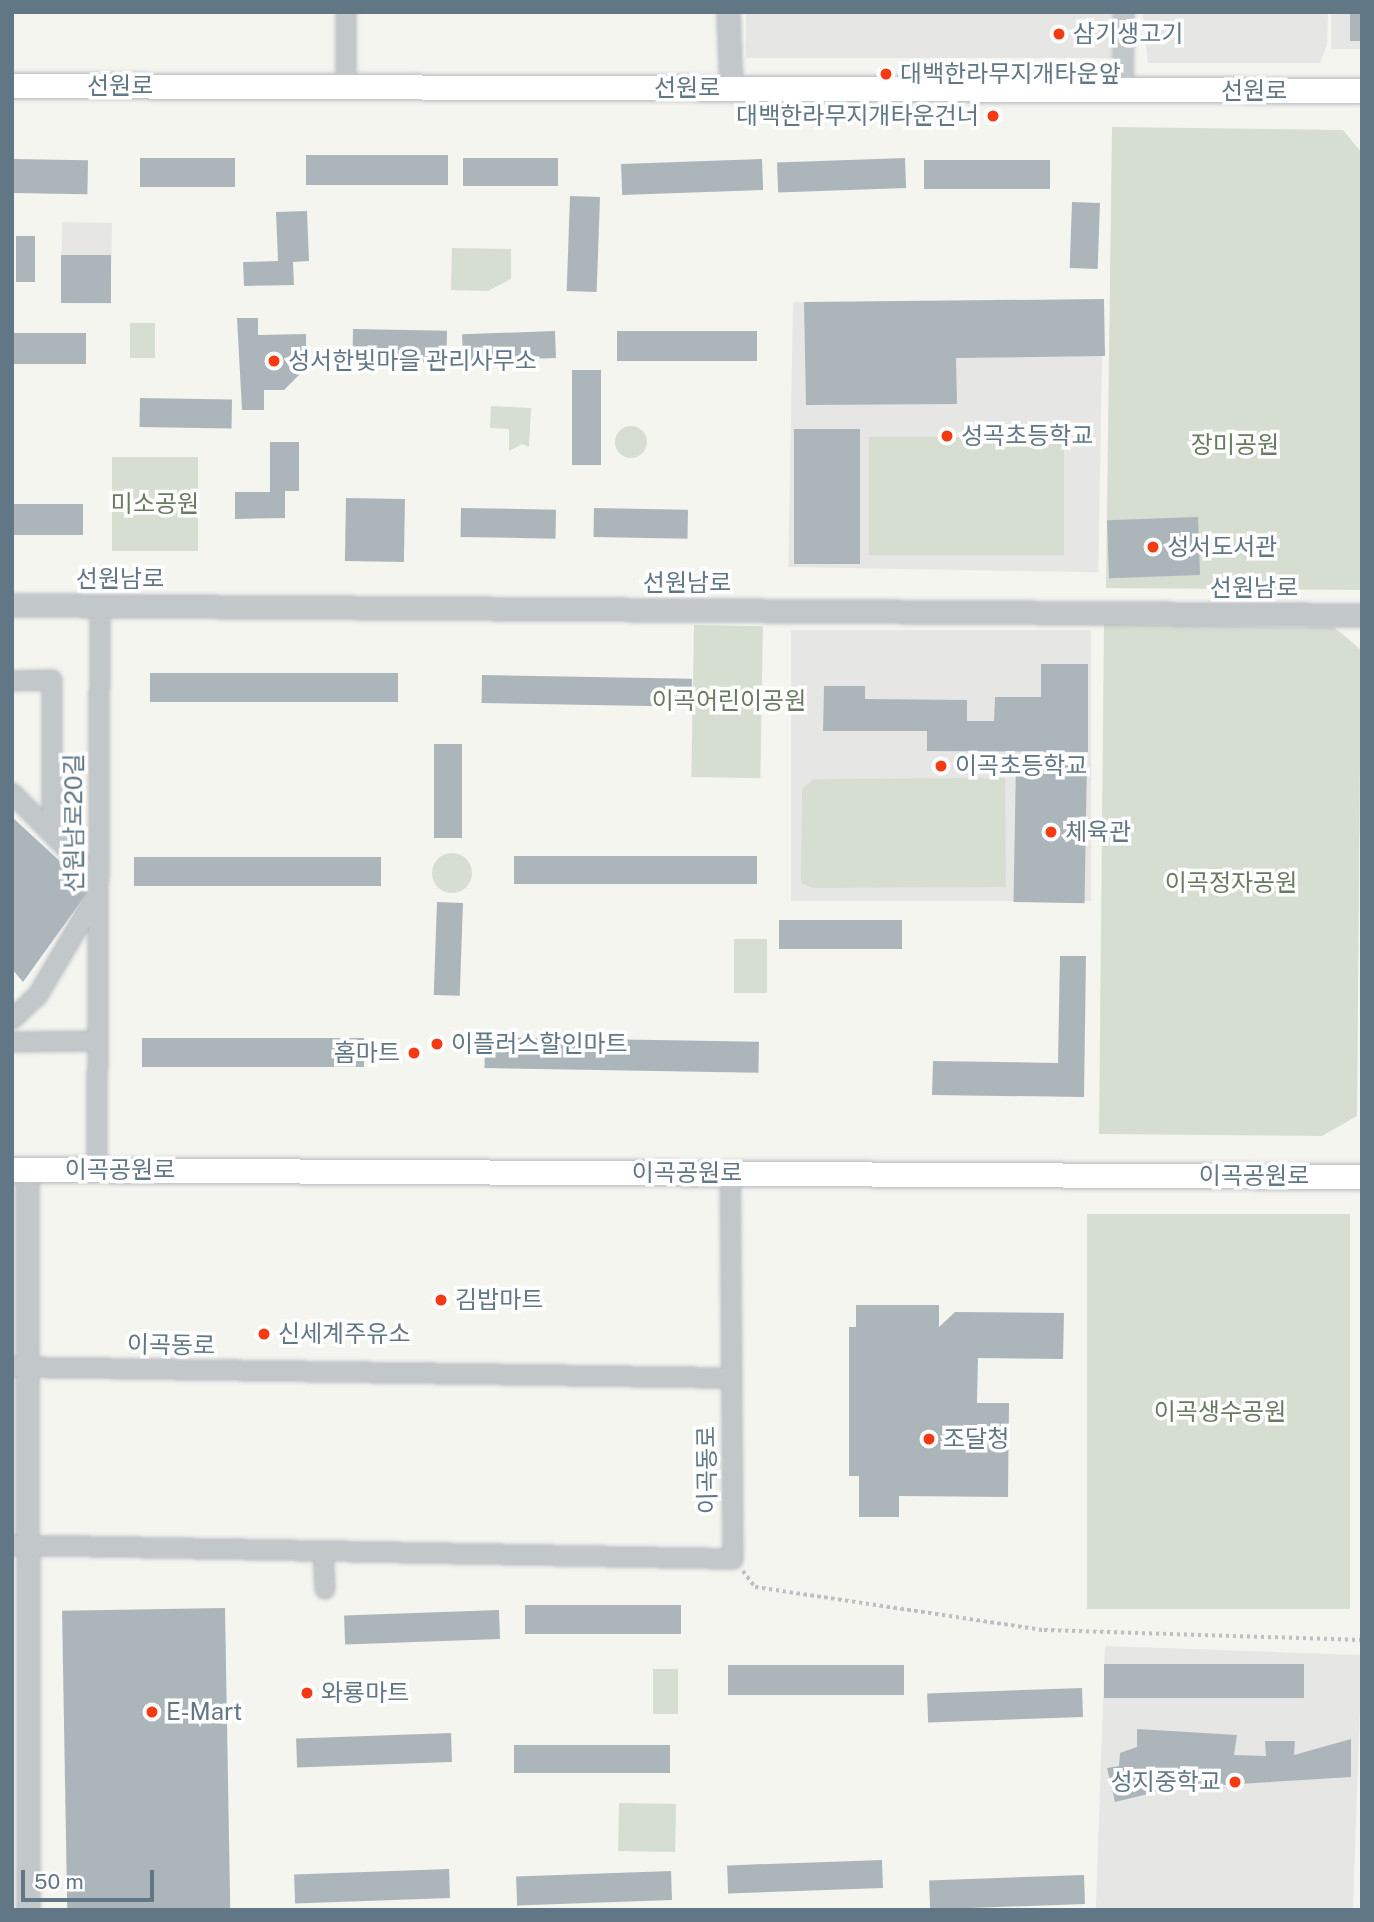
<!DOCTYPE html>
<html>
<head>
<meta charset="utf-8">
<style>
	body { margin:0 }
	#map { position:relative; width:1374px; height:1922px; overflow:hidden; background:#f5f5f0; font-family:"Public Sans","Noto Sans KR",sans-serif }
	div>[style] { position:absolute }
	.built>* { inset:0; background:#e6e6e4; transform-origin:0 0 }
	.green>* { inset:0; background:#d6ddd1; transform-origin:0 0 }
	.round { border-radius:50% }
	.building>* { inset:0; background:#acb6ba; transform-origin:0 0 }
	.path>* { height:3.5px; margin-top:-1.75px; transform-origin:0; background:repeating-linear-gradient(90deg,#bdc0c2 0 3.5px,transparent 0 7px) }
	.roads { filter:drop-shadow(0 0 2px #b6bcc0) drop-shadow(0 0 2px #b6bcc0) }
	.minor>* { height:18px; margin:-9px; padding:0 9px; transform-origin:9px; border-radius:9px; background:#c2c7ca }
	.tertiary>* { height:21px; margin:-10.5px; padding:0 10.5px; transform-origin:10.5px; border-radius:10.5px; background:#c2c7ca }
	.secondary>* { height:24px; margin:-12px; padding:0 12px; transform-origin:12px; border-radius:12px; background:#fff }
	.dots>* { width:19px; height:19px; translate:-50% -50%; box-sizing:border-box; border:4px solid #fff; border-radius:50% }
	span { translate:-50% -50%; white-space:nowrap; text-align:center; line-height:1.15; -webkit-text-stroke:7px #fff; paint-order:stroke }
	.poi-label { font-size:24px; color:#617785 }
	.left { translate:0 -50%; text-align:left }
	.right { translate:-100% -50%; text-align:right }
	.street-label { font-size:24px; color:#617785 }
	.park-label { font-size:24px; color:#677b60 }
	.frame { position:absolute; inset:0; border:14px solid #617785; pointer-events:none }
	.scale { position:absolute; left:21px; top:1870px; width:133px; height:32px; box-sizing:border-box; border:4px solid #617785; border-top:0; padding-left:9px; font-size:21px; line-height:24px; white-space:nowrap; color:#617785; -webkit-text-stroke:5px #fff; paint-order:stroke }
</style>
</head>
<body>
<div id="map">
	<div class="built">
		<div style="left:746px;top:12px;width:381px;height:46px"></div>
		<div style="clip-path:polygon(1142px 12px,1328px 12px,1327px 45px,1320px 63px,1148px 63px)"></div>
		<div style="left:1331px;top:12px;width:31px;height:37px"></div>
		<div style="left:62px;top:222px;width:50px;height:81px;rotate:1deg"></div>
		<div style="left:793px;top:302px;width:310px;height:265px;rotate:1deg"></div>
		<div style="left:791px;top:630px;width:300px;height:271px"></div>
		<div style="left:1105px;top:1646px;width:257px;height:264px;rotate:2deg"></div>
	</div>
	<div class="green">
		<div style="clip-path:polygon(1112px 127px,1343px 130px,1362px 153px,1362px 590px,1106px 588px)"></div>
		<div style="clip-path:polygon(452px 248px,511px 249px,511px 279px,488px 291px,451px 290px)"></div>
		<div style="left:155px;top:323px;width:35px;height:25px;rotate:90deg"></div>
		<div style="clip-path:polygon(491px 406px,531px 408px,529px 447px,522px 444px,509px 451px,509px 429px,490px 428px)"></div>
		<div class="round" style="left:615px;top:426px;width:32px;height:32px"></div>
		<div style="left:869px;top:437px;width:195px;height:118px"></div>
		<div style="left:112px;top:457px;width:86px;height:94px"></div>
		<div style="clip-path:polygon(1104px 624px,1334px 627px,1361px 650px,1357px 1116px,1322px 1136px,1099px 1134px)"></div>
		<div style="left:694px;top:625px;width:69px;height:152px;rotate:1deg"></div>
		<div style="clip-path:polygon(1005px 778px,1006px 887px,813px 888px,801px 883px,802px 789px,813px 779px)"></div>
		<div class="round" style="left:432px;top:853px;width:40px;height:40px"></div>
		<div style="left:734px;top:939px;width:33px;height:54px"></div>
		<div style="left:1350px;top:1214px;width:395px;height:263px;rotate:90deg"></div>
		<div style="left:678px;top:1669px;width:45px;height:25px;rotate:90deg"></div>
		<div style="left:676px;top:1804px;width:48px;height:57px;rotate:91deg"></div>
	</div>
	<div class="building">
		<div style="left:1350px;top:12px;width:12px;height:29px"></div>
		<div style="left:448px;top:155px;width:30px;height:142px;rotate:90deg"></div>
		<div style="left:235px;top:158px;width:29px;height:95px;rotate:90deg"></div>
		<div style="left:558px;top:158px;width:28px;height:95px;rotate:90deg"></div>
		<div style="left:905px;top:158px;width:30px;height:128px;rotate:88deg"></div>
		<div style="left:12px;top:159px;width:76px;height:34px;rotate:1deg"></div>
		<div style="left:762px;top:159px;width:31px;height:141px;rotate:88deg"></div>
		<div style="left:1050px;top:160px;width:29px;height:126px;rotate:90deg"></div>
		<div style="left:570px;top:196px;width:30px;height:95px;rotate:2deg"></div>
		<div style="left:1072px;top:202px;width:28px;height:66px;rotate:2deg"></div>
		<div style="clip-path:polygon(307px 211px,309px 261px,293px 262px,294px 285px,244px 286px,243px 262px,278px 261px,276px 212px)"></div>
		<div style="left:16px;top:236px;width:19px;height:46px"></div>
		<div style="left:61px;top:255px;width:50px;height:48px"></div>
		<div style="clip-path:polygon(1104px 299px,1105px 356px,956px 358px,957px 404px,806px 405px,804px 302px)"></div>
		<div style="clip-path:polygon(237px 318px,258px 318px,258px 335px,306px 334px,306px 368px,284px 390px,264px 390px,264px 410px,242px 410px)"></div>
		<div style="left:353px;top:329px;width:94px;height:32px;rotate:1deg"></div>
		<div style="left:555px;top:331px;width:27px;height:93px;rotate:88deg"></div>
		<div style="left:617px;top:331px;width:140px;height:30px"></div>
		<div style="left:12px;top:333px;width:74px;height:31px"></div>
		<div style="left:572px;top:370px;width:29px;height:95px"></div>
		<div style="left:140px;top:398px;width:92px;height:29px;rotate:1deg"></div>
		<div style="left:794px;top:429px;width:66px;height:135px"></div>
		<div style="clip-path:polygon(270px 442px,299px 442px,299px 491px,285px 491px,285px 518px,235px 519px,235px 492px,270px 492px)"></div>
		<div style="left:346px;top:498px;width:59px;height:63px;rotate:1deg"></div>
		<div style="left:12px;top:504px;width:71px;height:31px"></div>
		<div style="left:461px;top:508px;width:95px;height:29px;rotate:1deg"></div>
		<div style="left:594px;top:508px;width:94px;height:29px;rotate:1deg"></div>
		<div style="left:1198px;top:517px;width:58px;height:91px;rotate:88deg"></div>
		<div style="clip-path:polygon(1041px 664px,1088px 664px,1088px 752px,927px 751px,927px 731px,823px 731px,824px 686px,865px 686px,865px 699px,967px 700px,967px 721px,994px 721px,995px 697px,1041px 697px)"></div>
		<div style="left:150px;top:673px;width:248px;height:29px"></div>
		<div style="left:482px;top:675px;width:210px;height:28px;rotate:1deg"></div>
		<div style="left:434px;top:744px;width:28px;height:94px"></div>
		<div style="left:1016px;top:760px;width:71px;height:142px;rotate:1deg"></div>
		<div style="clip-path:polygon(12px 817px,90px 889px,23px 982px,12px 969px)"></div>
		<div style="left:757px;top:856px;width:28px;height:243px;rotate:90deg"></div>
		<div style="left:134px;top:857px;width:247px;height:29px"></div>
		<div style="left:437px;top:902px;width:26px;height:93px;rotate:2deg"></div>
		<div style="left:902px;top:920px;width:29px;height:123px;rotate:90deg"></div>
		<div style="clip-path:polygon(1060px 956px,1086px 956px,1084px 1097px,932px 1095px,933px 1061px,1058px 1063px)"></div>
		<div style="left:485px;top:1037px;width:274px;height:31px;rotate:1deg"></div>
		<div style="left:142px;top:1038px;width:222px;height:29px"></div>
		<div style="clip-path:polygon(856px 1305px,939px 1305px,939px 1327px,955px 1312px,1064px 1313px,1063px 1359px,978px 1358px,977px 1403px,1009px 1403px,1008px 1497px,899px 1496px,899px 1517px,859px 1517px,859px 1476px,849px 1476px,849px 1327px,856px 1327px)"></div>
		<div style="left:681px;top:1605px;width:29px;height:156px;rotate:90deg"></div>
		<div style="left:225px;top:1608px;width:302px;height:163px;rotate:89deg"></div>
		<div style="left:499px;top:1610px;width:29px;height:155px;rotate:88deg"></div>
		<div style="left:1304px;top:1664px;width:34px;height:200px;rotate:90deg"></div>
		<div style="left:904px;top:1665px;width:30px;height:176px;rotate:90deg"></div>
		<div style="left:1082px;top:1688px;width:29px;height:155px;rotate:88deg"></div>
		<div style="clip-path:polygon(1137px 1729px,1237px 1735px,1234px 1755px,1266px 1756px,1265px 1741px,1295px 1741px,1294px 1755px,1351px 1739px,1351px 1777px,1173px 1788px,1115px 1802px,1107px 1768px,1119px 1766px,1120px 1753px,1137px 1747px)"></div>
		<div style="left:451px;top:1733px;width:29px;height:155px;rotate:88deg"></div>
		<div style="left:670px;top:1745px;width:28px;height:156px;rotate:90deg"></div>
		<div style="left:882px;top:1860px;width:28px;height:155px;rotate:88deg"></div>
		<div style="left:449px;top:1869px;width:29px;height:155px;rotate:88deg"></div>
		<div style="left:671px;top:1871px;width:29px;height:155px;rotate:88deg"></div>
		<div style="left:1084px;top:1875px;width:29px;height:155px;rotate:88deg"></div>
	</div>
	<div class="path">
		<div style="left:743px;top:1571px;width:20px;rotate:53deg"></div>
		<div style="left:755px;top:1587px;width:292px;rotate:8.5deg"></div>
		<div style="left:1044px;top:1630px;width:318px;rotate:1.8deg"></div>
	</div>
	<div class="roads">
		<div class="minor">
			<div style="left:346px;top:12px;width:75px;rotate:90deg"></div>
			<div style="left:1123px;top:90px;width:78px;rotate:-89.3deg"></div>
			<div style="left:12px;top:681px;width:40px;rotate:-1.4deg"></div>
			<div style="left:52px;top:680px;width:151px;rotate:90deg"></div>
			<div style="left:12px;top:793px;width:97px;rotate:45.4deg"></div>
			<div style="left:80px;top:862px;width:36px;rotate:60deg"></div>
			<div style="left:98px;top:893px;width:118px;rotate:120.5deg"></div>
			<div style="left:38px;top:995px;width:35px;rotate:137deg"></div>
			<div style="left:12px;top:1042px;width:85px;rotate:-0.7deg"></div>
			<div style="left:97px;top:1170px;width:565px;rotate:-89.7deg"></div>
			<div style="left:12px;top:1367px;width:718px;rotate:0.88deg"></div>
			<div style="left:12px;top:1545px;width:721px;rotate:1.11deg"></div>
			<div style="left:733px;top:1559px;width:385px;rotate:-90.4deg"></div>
			<div style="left:323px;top:1551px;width:38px;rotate:87deg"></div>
		</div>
		<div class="tertiary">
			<div style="left:728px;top:12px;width:76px;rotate:87.7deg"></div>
			<div style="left:12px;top:605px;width:1350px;rotate:0.42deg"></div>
			<div style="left:27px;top:1170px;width:740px;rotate:89.92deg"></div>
		</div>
		<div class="secondary">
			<div style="left:12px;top:86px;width:1350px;rotate:0.21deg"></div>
			<div style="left:12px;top:1170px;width:1350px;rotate:0.3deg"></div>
		</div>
	</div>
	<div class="dots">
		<div style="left:1059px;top:34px;background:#f53911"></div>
		<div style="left:886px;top:74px;background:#f53911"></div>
		<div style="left:993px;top:116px;background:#f53911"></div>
		<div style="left:274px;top:361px;background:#f53911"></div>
		<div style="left:947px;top:436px;background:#f53911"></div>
		<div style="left:1153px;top:547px;background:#f53911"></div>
		<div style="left:941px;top:766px;background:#f53911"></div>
		<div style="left:1051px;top:832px;background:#f53911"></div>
		<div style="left:437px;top:1044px;background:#f53911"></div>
		<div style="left:414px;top:1053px;background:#f53911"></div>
		<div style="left:441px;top:1300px;background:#f53911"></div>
		<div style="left:264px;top:1334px;background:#f53911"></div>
		<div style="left:929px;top:1439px;background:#f53911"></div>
		<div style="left:307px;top:1693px;background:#f53911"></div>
		<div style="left:152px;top:1712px;background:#f53911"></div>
		<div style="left:1235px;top:1782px;background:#f53911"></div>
	</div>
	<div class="poi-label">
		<span class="left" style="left:1073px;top:34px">삼기생고기</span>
		<span class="left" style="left:900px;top:74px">대백한라무지개타운앞</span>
		<span class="right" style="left:979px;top:116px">대백한라무지개타운건너</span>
		<span class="left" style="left:288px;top:361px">성서한빛마을 관리사무소</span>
		<span class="left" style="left:961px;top:436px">성곡초등학교</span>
		<span class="left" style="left:1167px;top:547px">성서도서관</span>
		<span class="left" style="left:955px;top:766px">이곡초등학교</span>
		<span class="left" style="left:1065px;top:832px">체육관</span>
		<span class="left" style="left:451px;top:1044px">이플러스할인마트</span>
		<span class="right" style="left:400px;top:1053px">홈마트</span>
		<span class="left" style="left:455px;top:1300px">김밥마트</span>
		<span class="left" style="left:278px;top:1334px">신세계주유소</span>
		<span class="left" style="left:943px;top:1439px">조달청</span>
		<span class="left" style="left:321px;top:1693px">와룡마트</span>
		<span class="left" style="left:166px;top:1712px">E-Mart</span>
		<span class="right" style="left:1221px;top:1782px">성지중학교</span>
	</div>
	<div class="street-label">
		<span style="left:120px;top:86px">선원로</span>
		<span style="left:687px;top:88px">선원로</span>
		<span style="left:1254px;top:91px">선원로</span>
		<span style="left:120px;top:579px">선원남로</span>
		<span style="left:687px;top:583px">선원남로</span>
		<span style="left:1254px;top:588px">선원남로</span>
		<span style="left:74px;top:823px;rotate:-90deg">선원남로20길</span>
		<span style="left:120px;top:1170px">이곡공원로</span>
		<span style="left:687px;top:1173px">이곡공원로</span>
		<span style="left:1254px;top:1176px">이곡공원로</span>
		<span style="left:171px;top:1345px;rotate:1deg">이곡동로</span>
		<span style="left:707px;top:1470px;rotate:-91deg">이곡동로</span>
	</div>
	<div class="park-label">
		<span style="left:1235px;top:445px">장미공원</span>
		<span style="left:155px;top:504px">미소공원</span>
		<span style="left:729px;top:701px">이곡어린이공원</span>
		<span style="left:1231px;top:883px">이곡정자공원</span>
		<span style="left:1220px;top:1412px">이곡생수공원</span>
	</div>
	<div class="frame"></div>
	<div class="scale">50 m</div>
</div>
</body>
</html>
